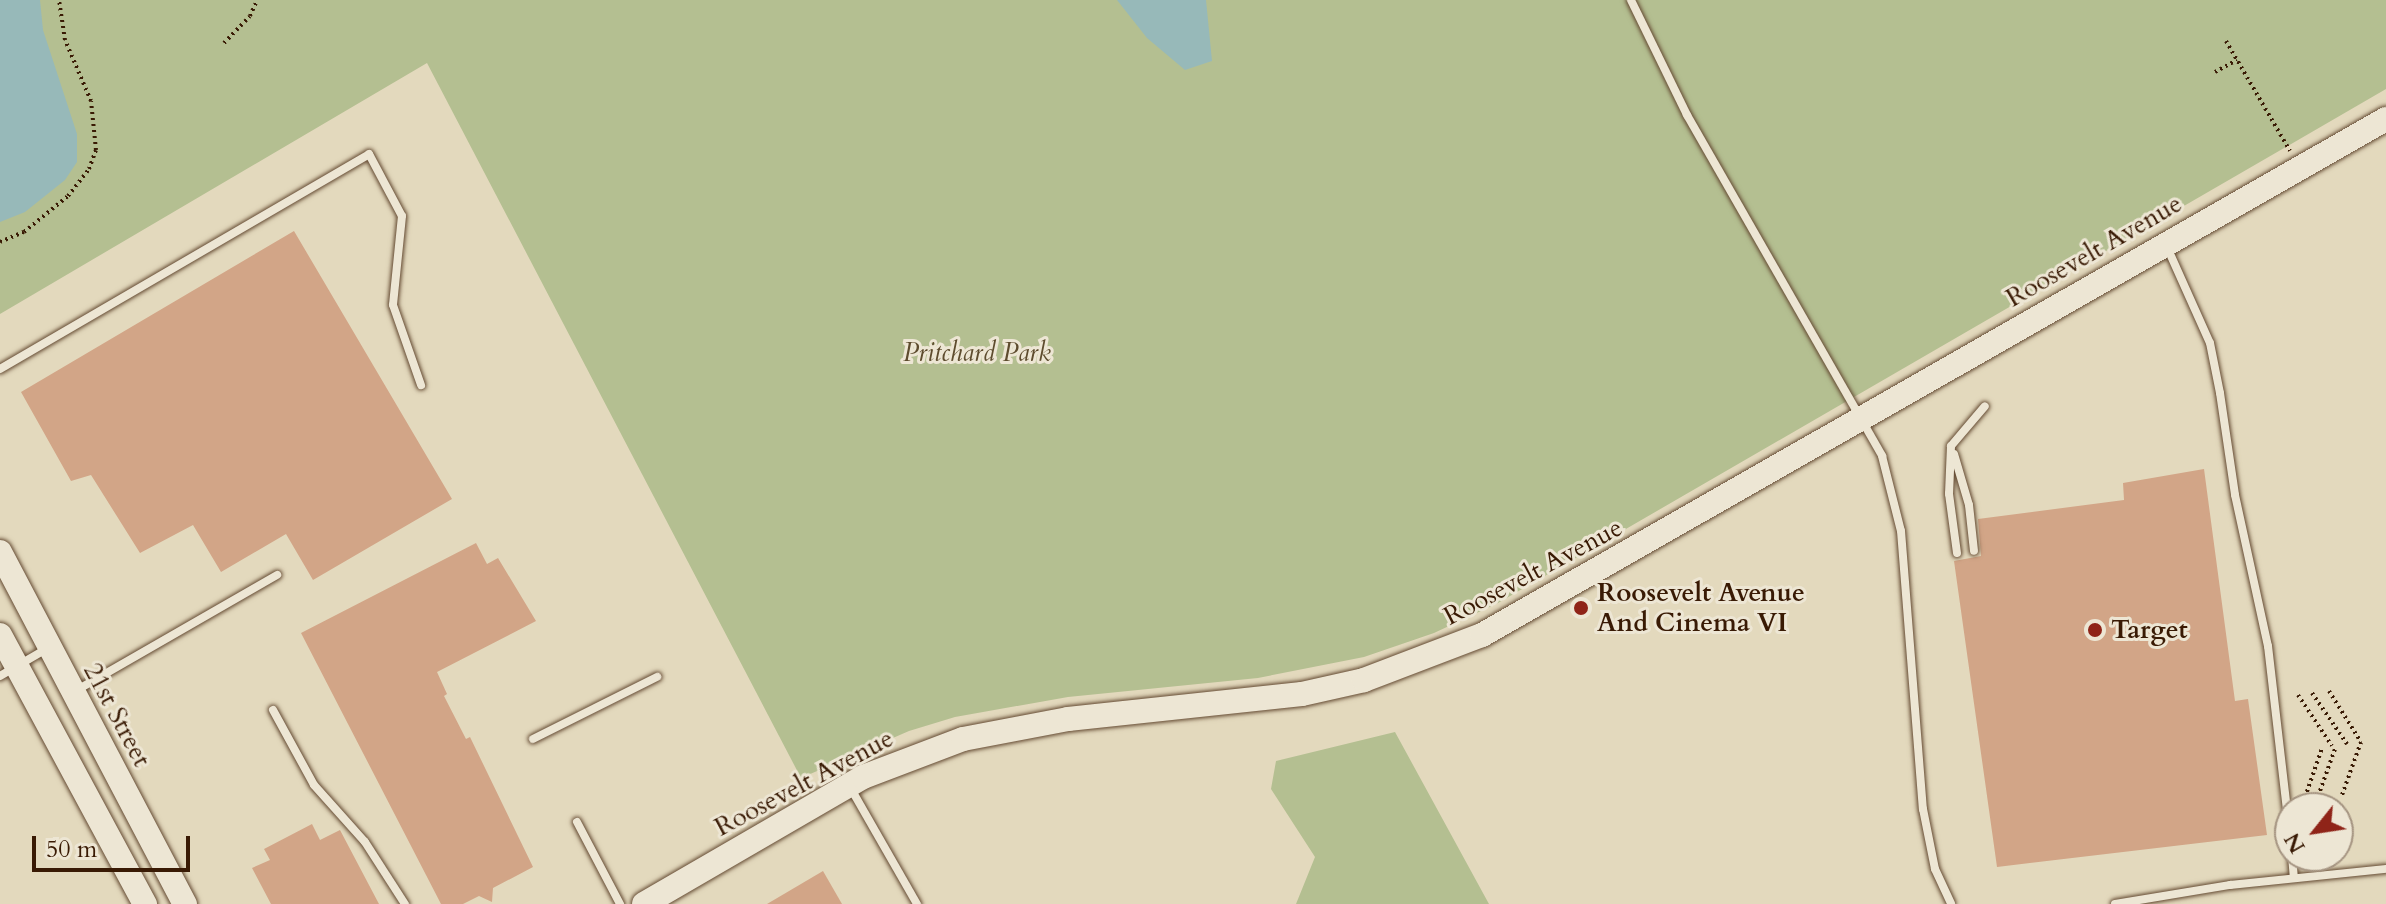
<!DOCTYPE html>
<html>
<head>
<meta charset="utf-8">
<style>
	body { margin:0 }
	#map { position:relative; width:2386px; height:904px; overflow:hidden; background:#e3d9bd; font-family:Cardo,serif }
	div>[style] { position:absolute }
	.green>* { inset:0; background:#b4bf91 }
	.water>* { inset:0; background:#97b9b9 }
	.building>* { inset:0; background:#d2a587 }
	.path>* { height:4px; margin-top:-2px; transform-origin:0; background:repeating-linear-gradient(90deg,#391a04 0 2px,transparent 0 6px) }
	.roads { filter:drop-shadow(0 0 2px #644a32) drop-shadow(0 0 2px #644a32) }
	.lane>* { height:8px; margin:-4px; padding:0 4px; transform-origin:4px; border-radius:4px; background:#ede6d4 }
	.secondary>* { height:24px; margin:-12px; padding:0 12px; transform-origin:12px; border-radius:12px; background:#ede6d4 }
	.dots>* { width:22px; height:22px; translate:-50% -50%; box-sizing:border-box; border:4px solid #ede6d4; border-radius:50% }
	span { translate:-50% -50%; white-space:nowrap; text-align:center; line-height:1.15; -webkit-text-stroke:6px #ede6d4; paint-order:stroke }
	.street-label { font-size:26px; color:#391a04 }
	.park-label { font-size:26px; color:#5e4c2e; font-style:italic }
	.poi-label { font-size:26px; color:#391a04; font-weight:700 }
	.left { translate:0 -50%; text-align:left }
	.north { position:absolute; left:2274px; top:792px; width:80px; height:80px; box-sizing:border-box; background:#ede6d4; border:2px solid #a59481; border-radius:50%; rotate:240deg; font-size:22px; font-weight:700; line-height:32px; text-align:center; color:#391a04 }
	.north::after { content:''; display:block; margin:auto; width:28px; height:36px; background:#8f2418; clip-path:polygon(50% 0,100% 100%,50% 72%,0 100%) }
	.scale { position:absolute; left:32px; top:836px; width:158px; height:36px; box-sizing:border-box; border:4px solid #391a04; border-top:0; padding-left:10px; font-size:24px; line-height:28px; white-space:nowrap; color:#391a04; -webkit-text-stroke:6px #ede6d4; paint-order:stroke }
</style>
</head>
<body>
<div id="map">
	<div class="green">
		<div style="clip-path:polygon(0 0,2386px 0,2386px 89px,1498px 603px,1434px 633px,1364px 657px,1258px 678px,1068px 697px,955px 717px,909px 731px,801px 778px,427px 63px,0 314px)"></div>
		<div style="clip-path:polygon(1395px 732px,1489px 904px,1296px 904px,1315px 857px,1271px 789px,1276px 761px)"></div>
	</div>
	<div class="water">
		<div style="clip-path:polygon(0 0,40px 0,43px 30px,77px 134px,77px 162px,65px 180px,25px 212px,0 222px)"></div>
		<div style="clip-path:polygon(1117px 0,1206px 0,1212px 61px,1185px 70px,1147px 38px)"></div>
	</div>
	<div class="building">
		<div style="clip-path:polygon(294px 231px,452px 499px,313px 580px,286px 534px,221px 572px,193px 525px,140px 553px,91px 475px,71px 481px,21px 392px)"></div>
		<div style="clip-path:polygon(2204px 469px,2235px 701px,2248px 699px,2267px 835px,1997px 867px,1954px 561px,1981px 556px,1978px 519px,2124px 500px,2123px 483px)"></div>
		<div style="clip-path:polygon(476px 543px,487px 564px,498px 558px,536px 621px,437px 672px,447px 694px,444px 696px,466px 739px,470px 737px,533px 867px,493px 888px,492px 902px,479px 896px,463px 904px,441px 904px,301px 633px)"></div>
		<div style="clip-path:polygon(312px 824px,320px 840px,340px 830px,379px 904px,271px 904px,252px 868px,270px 860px,264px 849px)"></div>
		<div style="clip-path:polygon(823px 871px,842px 904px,767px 904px)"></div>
	</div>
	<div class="path">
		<div style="left:2226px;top:41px;width:127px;rotate:59.8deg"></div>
		<div style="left:224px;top:43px;width:37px;rotate:-46deg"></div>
		<div style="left:250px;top:16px;width:17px;rotate:-66deg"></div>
		<div style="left:2215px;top:72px;width:25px;rotate:-29deg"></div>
		<div style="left:0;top:242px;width:26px;rotate:-23deg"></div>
		<div style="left:24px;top:232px;width:57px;rotate:-39.3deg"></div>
		<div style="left:68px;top:196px;width:34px;rotate:-52deg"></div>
		<div style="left:89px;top:169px;width:20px;rotate:-70deg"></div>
		<div style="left:96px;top:150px;width:49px;rotate:-95.8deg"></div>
		<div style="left:91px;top:101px;width:66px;rotate:-113.1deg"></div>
		<div style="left:65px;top:40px;width:40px;rotate:-98.5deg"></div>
		<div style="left:2329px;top:691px;width:60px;rotate:57.9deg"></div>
		<div style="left:2361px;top:742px;width:59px;rotate:109.7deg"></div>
		<div style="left:2312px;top:693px;width:62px;rotate:55.5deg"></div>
		<div style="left:2298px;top:695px;width:61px;rotate:56.3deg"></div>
		<div style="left:2316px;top:802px;width:59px;rotate:-70.3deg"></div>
		<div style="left:2303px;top:803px;width:58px;rotate:-70.9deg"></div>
	</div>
	<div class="roads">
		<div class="lane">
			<div style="left:1631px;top:0;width:128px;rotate:64deg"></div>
			<div style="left:1687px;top:115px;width:393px;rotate:60.2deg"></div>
			<div style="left:1882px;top:456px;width:77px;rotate:75.8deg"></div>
			<div style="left:1901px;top:531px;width:279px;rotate:85.5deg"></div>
			<div style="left:1923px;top:809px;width:61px;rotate:78.7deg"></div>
			<div style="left:1935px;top:869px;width:38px;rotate:65deg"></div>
			<div style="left:2167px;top:247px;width:105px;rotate:65.9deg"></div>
			<div style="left:2210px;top:343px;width:51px;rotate:78.7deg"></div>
			<div style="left:2220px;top:393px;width:103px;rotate:81.6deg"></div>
			<div style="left:2235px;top:495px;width:155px;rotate:77.7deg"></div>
			<div style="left:2268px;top:646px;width:192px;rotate:83.4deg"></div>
			<div style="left:0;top:369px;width:427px;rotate:-30.2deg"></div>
			<div style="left:369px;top:154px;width:70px;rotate:62deg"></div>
			<div style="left:402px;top:216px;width:89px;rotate:95.8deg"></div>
			<div style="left:393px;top:305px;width:85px;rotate:70.7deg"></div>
			<div style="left:1954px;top:454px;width:53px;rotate:73.6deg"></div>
			<div style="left:1969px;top:505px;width:46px;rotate:83.8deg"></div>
			<div style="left:1957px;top:553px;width:60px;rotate:-97.7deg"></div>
			<div style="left:1949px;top:494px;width:48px;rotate:-87.6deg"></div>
			<div style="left:1951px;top:446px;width:52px;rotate:-49.6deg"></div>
			<div style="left:0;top:676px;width:56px;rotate:-30.3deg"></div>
			<div style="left:77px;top:690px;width:231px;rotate:-29.9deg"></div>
			<div style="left:273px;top:710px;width:85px;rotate:61.3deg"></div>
			<div style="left:314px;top:785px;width:76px;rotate:48.2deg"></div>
			<div style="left:365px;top:842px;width:74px;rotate:57.2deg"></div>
			<div style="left:533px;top:739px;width:139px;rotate:-26.6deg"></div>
			<div style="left:850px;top:787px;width:135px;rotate:60.2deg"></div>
			<div style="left:577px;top:822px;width:93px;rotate:62.3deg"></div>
			<div style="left:2292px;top:856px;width:22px;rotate:85deg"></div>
			<div style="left:2115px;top:904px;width:117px;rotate:-9.4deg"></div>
			<div style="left:2230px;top:885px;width:157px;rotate:-5.9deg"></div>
		</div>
		<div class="secondary">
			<div style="left:0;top:552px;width:398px;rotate:62.3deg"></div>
			<div style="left:0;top:635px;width:306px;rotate:61.7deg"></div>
			<div style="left:644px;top:904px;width:253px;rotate:-30.1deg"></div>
			<div style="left:863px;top:777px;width:107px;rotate:-20.8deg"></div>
			<div style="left:963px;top:739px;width:107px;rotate:-10.8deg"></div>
			<div style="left:1068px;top:719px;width:235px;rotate:-6.1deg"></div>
			<div style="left:1302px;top:694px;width:64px;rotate:-12.7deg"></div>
			<div style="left:1364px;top:680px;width:126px;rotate:-20.9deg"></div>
			<div style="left:1482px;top:635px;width:1041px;rotate:-29.72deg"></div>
		</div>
	</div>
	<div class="dots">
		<div style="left:1581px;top:608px;background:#8f2418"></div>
		<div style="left:2095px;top:630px;background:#8f2418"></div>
	</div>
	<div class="street-label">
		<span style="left:2094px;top:251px;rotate:-30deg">Roosevelt Avenue</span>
		<span style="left:1533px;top:572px;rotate:-28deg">Roosevelt Avenue</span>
		<span style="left:117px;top:715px;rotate:62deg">21st Street</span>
		<span style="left:804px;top:783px;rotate:-28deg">Roosevelt Avenue</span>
	</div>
	<div class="park-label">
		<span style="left:977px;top:353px">Pritchard Park</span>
	</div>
	<div class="poi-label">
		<span class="left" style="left:1597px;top:608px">Roosevelt Avenue<br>And Cinema VI</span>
		<span class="left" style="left:2111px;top:630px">Target</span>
	</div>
	<div class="north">N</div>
	<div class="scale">50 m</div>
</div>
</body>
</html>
